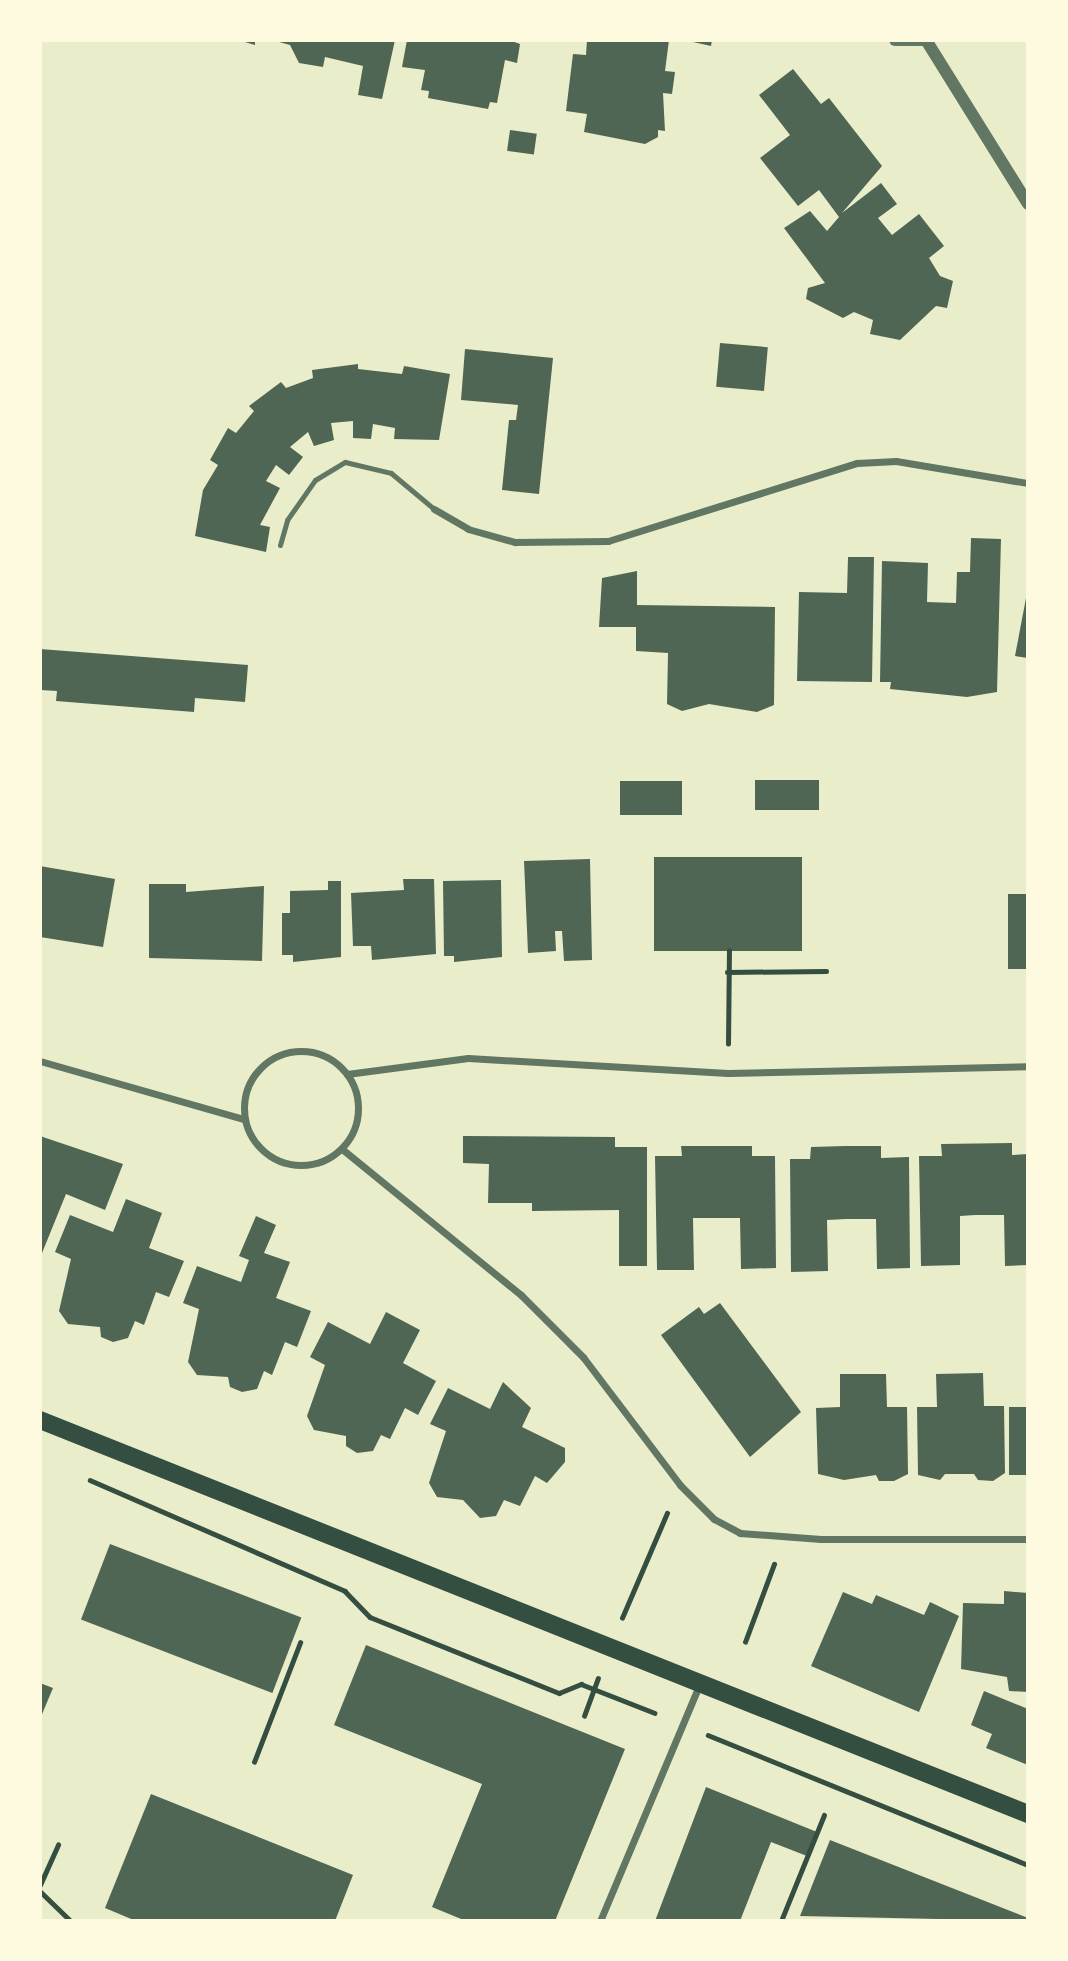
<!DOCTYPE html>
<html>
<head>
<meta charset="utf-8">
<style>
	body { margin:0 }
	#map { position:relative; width:1068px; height:1961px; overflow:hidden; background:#e9edc9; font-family:"Zilla Slab",serif }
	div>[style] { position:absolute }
	.building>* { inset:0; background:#4f6655; transform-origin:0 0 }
	.path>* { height:4.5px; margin:-2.25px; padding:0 2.25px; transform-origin:2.25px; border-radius:2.25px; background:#344e41 }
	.service>* { height:5px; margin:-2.5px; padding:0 2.5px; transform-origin:2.5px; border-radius:2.5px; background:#617663 }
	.minor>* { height:7px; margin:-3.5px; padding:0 3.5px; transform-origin:3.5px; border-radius:3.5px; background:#617663 }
	.minor>.ring { margin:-3.5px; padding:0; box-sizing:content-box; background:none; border:7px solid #617663; border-radius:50% }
	.tertiary>* { height:12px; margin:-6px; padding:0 6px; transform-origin:6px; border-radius:6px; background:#617663 }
	.primary>* { height:18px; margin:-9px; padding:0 9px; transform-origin:9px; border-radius:9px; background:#344e41 }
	span { translate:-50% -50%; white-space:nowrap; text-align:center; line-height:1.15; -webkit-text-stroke:5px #fefae0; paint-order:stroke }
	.frame { position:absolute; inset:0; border:42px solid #fefae0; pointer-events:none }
</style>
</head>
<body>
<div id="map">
	<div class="building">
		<div style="clip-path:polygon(238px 40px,255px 40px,255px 45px)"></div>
		<div style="clip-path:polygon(272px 40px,395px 40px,382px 99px,358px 95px,363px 66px,325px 57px,323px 67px,299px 63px,290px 45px)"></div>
		<div style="clip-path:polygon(407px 40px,509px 40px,520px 44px,517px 63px,505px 60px,497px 103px,490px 102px,488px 109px,428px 98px,429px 91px,421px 90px,425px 70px,402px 67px)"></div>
		<div style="clip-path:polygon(587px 40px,669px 40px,665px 71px,675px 72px,672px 94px,663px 93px,665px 131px,658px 130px,658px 137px,645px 144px,584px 132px,587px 114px,566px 111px,573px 54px,586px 55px)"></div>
		<div style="clip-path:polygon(684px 40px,712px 40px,711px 46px)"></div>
		<div style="clip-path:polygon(793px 69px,821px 104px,829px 98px,882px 166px,842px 213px,881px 183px,897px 204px,878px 218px,892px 235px,919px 214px,944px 246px,929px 258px,940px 276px,953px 281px,947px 308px,936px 306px,900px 340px,870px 334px,873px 320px,854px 312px,843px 318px,806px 299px,808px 288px,825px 283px,784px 228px,810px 211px,827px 231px,839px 217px,819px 190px,798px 206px,760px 158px,790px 135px,759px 95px)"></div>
		<div style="left:510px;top:130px;width:27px;height:21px;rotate:8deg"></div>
		<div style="left:720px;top:343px;width:48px;height:44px;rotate:5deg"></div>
		<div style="clip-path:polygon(465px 349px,553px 358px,539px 494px,502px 490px,509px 420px,516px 420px,518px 405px,461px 400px)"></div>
		<div style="clip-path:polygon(358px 364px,358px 369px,402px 374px,404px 366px,450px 374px,439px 440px,394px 439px,395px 428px,373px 424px,371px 439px,353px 438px,353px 421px,331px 423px,334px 440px,314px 446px,308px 432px,290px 447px,303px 457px,289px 475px,276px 465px,266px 481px,280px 488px,260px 525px,270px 527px,266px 552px,195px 536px,203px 490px,218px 465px,210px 460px,228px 428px,236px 433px,254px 411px,249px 406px,281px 382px,286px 388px,313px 378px,312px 370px)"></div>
		<div style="clip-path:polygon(971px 538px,1001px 539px,997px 692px,967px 697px,890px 689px,891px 682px,880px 682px,882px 561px,928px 563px,927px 602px,956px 603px,957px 572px,970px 572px)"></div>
		<div style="clip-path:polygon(848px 557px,874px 557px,872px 682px,797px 681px,799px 592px,847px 593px)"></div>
		<div style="clip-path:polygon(637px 571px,637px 605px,775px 607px,774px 705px,757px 712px,709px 704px,682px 711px,667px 704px,668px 653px,636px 651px,636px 627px,599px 627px,602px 578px)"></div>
		<div style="clip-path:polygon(1026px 598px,1028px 598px,1028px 658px,1015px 656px)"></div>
		<div style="clip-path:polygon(40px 649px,248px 665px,245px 702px,195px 698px,194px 712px,56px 701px,57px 691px,40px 690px)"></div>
		<div style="left:755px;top:780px;width:64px;height:30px"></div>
		<div style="left:682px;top:781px;width:34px;height:62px;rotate:90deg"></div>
		<div style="left:654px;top:857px;width:148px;height:94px"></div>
		<div style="clip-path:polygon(590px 859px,592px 960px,564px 961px,562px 931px,555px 931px,556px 951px,528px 953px,524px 861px)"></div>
		<div style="clip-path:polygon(40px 866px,115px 879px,103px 947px,40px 937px)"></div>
		<div style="clip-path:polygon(403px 879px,434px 879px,436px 954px,372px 960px,371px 946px,353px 946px,351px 893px,404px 890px)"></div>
		<div style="clip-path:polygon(501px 880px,502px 957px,454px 962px,454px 956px,444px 956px,443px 881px)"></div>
		<div style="clip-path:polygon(328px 881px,341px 881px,341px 957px,293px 962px,293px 955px,282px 955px,282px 913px,290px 913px,290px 891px,328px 890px)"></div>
		<div style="clip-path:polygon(149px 884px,186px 884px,186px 892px,264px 886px,262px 961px,149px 958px)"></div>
		<div style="left:1008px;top:894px;width:20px;height:75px"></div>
		<div style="clip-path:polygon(40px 1136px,123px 1164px,105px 1210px,66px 1194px,40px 1258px)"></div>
		<div style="clip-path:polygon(463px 1136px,615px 1137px,615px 1147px,647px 1147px,647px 1266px,619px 1266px,619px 1210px,532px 1211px,532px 1203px,488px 1203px,489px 1164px,463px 1163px)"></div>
		<div style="clip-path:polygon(1012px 1143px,1012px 1155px,1028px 1154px,1028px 1265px,1005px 1266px,1004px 1215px,975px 1215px,960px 1216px,960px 1265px,921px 1266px,919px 1156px,942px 1156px,941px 1144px)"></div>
		<div style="clip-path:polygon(681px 1146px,752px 1146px,752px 1156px,775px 1156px,776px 1268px,741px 1269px,740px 1218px,693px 1218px,694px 1270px,657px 1270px,655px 1156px,682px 1156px)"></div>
		<div style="clip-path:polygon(845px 1146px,881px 1146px,881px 1158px,909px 1157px,910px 1268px,877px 1269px,876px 1219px,846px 1219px,827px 1220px,828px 1271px,791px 1272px,790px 1159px,810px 1159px,811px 1147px)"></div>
		<div style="clip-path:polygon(126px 1199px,162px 1213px,149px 1248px,184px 1261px,169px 1297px,156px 1292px,144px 1325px,135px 1321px,128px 1338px,113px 1342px,101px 1337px,100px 1327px,68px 1324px,59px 1311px,71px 1259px,55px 1252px,70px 1215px,113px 1232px)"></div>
		<div style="clip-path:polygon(256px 1216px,276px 1225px,264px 1253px,290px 1262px,276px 1298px,311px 1311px,297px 1347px,285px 1342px,272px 1375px,264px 1371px,257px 1389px,242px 1392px,230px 1387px,228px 1377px,197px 1375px,188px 1362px,199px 1309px,183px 1303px,197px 1266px,241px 1282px,249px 1260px,239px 1256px)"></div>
		<div style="clip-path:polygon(720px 1303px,801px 1412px,750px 1457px,661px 1335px,699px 1307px,704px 1314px)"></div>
		<div style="clip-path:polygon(386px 1312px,420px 1330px,403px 1363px,436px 1381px,418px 1415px,405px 1408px,390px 1439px,381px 1435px,373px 1451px,357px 1453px,346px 1446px,346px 1436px,314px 1430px,307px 1416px,325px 1365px,310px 1357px,328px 1322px,370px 1344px)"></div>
		<div style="clip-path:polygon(983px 1373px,984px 1406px,1004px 1406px,1005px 1473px,993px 1481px,978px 1480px,974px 1474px,945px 1474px,940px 1480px,918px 1475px,917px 1407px,937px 1407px,936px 1374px)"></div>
		<div style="clip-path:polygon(840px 1374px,886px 1374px,887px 1407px,907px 1407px,908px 1474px,894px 1481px,879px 1481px,876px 1475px,844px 1480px,818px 1474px,816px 1408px,840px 1407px)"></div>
		<div style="clip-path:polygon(503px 1382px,531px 1408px,522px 1427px,565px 1448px,565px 1462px,547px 1483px,535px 1476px,520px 1506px,504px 1500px,496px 1516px,480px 1518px,463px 1500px,437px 1497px,429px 1483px,446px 1431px,430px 1424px,448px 1388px,490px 1409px)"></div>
		<div style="left:1009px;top:1407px;width:19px;height:68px"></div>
		<div style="left:110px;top:1544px;width:205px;height:81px;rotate:21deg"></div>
		<div style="clip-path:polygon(1004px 1591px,1028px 1593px,1028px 1692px,1009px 1691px,1007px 1677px,961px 1669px,963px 1603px,1004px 1604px)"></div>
		<div style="clip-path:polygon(843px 1592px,872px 1604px,876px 1595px,924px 1615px,930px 1602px,959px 1616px,919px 1712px,811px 1666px)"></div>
		<div style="clip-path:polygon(366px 1645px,625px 1749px,555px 1921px,466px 1921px,432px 1907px,482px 1784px,334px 1725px)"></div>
		<div style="clip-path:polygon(40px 1683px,53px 1688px,40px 1719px)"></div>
		<div style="clip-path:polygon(984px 1691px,1028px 1709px,1028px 1765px,986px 1748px,992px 1734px,971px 1725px)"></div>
		<div style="clip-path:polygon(706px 1787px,817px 1832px,807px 1856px,771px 1842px,740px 1921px,655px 1921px)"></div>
		<div style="clip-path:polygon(151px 1794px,353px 1875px,335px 1921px,136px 1921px,105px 1908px)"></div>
		<div style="clip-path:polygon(830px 1840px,1028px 1918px,1028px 1921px,800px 1916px)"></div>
	</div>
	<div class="path">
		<div style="left:727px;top:972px;width:99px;rotate:-0.6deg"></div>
		<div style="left:728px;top:1044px;width:93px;rotate:-89.4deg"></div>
		<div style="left:90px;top:1480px;width:278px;rotate:23.5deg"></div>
		<div style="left:345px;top:1591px;width:36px;rotate:46deg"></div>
		<div style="left:370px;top:1617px;width:204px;rotate:21.9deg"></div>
		<div style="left:559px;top:1693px;width:24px;rotate:-22deg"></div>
		<div style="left:581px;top:1684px;width:79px;rotate:21.4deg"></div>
		<div style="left:622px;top:1618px;width:114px;rotate:-66.8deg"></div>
		<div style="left:745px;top:1642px;width:83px;rotate:-69.6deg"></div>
		<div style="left:584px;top:1716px;width:40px;rotate:-69.8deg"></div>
		<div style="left:708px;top:1735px;width:345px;rotate:22.1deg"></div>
		<div style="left:254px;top:1762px;width:128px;rotate:-68.9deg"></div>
		<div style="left:40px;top:1885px;width:44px;rotate:-65.8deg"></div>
		<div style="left:40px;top:1891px;width:43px;rotate:44.1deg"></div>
		<div style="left:781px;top:1921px;width:114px;rotate:-67.9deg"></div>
	</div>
	<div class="service">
		<div style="left:280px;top:545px;width:26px;rotate:-74deg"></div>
		<div style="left:287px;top:520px;width:49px;rotate:-55deg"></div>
		<div style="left:315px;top:480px;width:35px;rotate:-31deg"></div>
		<div style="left:345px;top:462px;width:47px;rotate:13.4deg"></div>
		<div style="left:391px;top:473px;width:56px;rotate:39.9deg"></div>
	</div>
	<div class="minor">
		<div style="left:434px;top:509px;width:39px;rotate:30deg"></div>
		<div style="left:468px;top:529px;width:49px;rotate:15.5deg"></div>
		<div style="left:515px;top:542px;width:93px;rotate:-0.6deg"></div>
		<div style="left:608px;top:541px;width:261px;rotate:-17.4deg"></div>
		<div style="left:857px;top:463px;width:39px;rotate:-3deg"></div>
		<div style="left:896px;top:461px;width:134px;rotate:9.5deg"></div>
		<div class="ring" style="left:244px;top:1051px;width:107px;height:107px"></div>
		<div style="left:40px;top:1061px;width:212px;rotate:15.9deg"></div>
		<div style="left:347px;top:1074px;width:122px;rotate:-7.5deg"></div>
		<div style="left:468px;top:1058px;width:260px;rotate:3.3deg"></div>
		<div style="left:728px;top:1073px;width:300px;rotate:-1.3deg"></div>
		<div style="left:342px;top:1149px;width:231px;rotate:39.2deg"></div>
		<div style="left:521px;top:1295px;width:88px;rotate:45deg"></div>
		<div style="left:583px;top:1357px;width:161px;rotate:52.8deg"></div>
		<div style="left:680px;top:1485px;width:48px;rotate:45deg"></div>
		<div style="left:714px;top:1519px;width:30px;rotate:28deg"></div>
		<div style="left:740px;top:1533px;width:81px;rotate:4.2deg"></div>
		<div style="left:821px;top:1539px;width:207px"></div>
		<div style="left:600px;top:1921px;width:258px;rotate:-67.2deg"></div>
	</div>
	<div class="tertiary">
		<div style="left:895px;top:40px;width:27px"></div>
		<div style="left:926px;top:40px;width:193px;rotate:58.1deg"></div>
	</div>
	<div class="primary">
		<div style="left:40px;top:1420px;width:1064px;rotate:21.74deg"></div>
	</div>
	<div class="frame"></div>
</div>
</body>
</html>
